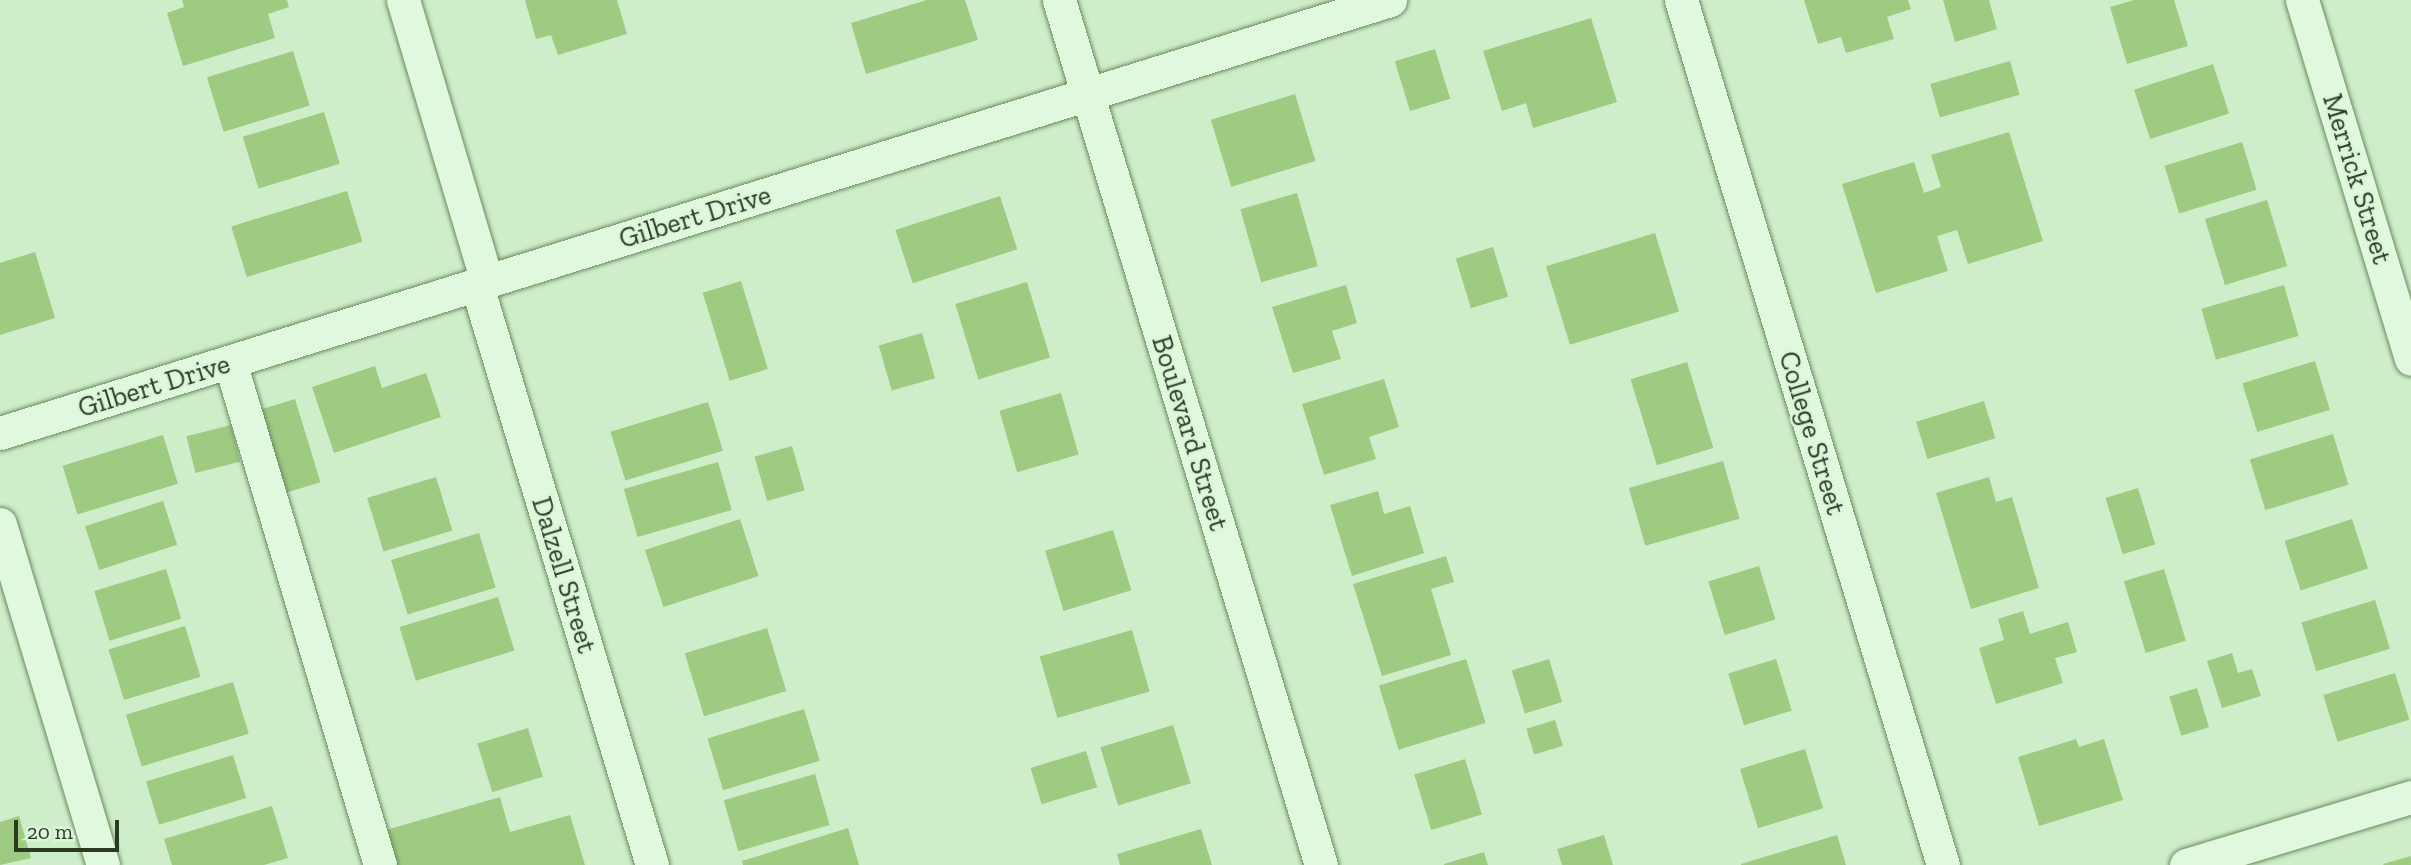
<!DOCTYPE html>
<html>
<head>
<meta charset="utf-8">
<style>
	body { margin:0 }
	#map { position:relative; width:2411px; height:865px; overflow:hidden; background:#ceeeca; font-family:"Zilla Slab",serif }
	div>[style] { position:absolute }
	.building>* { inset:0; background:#9eca82; transform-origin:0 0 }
	.roads { filter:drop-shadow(0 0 2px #6b8a5f) drop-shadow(0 0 2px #6b8a5f) }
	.minor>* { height:33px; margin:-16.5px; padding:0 16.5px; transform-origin:16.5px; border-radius:16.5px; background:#e0f8de }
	span { translate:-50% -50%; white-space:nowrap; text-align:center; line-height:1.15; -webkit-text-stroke:5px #dcf5da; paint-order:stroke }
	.street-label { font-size:28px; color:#2a3b22 }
	.scale { position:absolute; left:14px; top:820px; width:105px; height:32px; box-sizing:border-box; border:4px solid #2a3b22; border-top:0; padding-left:9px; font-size:21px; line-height:24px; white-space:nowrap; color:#2a3b22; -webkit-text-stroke:5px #dcf5da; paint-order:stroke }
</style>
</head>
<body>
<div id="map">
	<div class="building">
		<div style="clip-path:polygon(182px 0,287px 0,289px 7px,268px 14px,275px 38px,183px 66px,167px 13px,184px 7px)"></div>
		<div style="clip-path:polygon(525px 0,617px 0,627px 34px,558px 55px,551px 35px,536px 39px)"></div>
		<div style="clip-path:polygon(927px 0,965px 0,978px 40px,866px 74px,851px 23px)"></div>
		<div style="clip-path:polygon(1804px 0,1908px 0,1911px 9px,1887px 17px,1894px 39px,1846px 53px,1841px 37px,1818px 44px)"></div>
		<div style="clip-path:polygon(1943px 0,1989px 0,1997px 29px,1955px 42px)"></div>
		<div style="clip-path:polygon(2134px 0,2174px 0,2188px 46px,2127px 64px,2110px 7px)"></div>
		<div style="clip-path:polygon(1591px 18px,1617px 102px,1533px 128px,1526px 103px,1502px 111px,1483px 51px)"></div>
		<div style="left:1435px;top:49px;width:52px;height:42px;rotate:73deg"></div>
		<div style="left:293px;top:51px;width:57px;height:90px;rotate:73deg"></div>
		<div style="left:2010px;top:61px;width:35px;height:83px;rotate:74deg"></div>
		<div style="left:2213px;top:64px;width:52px;height:83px;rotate:72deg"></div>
		<div style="left:1295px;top:94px;width:70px;height:88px;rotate:73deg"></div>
		<div style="left:324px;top:112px;width:54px;height:85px;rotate:73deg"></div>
		<div style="clip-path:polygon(2009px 132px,2043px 241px,1968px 264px,1957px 230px,1937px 236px,1948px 271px,1876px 293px,1842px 184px,1914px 162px,1924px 193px,1941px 187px,1931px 155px)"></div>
		<div style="left:2242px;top:142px;width:50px;height:81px;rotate:73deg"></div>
		<div style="left:347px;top:191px;width:53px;height:121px;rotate:73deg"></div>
		<div style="left:1297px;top:193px;width:76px;height:59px;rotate:74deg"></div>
		<div style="left:1000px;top:196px;width:56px;height:110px;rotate:72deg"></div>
		<div style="left:2267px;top:200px;width:69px;height:65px;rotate:73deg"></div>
		<div style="left:1655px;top:233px;width:82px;height:114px;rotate:73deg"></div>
		<div style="left:1493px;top:247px;width:52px;height:39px;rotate:73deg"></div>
		<div style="clip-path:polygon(35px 252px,55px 318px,0 335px,0 263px)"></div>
		<div style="left:741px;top:281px;width:92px;height:40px;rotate:73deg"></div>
		<div style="left:1027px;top:282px;width:79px;height:75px;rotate:73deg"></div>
		<div style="clip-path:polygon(1346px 285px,1357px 323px,1332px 331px,1341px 359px,1293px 373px,1272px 307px)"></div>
		<div style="left:2284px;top:285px;width:53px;height:86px;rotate:74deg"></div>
		<div style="left:922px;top:333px;width:47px;height:45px;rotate:74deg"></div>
		<div style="left:2315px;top:361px;width:51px;height:76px;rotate:73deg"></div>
		<div style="left:1687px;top:362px;width:90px;height:59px;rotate:73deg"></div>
		<div style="clip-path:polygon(375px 366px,382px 388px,426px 373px,441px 417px,334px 453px,312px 387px)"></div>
		<div style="clip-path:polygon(1384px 379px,1399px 427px,1369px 437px,1376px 459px,1324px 475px,1302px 404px)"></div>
		<div style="left:1061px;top:393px;width:64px;height:64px;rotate:74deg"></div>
		<div style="left:295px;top:399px;width:87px;height:42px;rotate:73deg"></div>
		<div style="left:1984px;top:401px;width:39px;height:71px;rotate:73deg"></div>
		<div style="left:708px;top:402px;width:51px;height:102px;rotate:73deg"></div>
		<div style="left:231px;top:425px;width:38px;height:46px;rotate:76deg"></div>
		<div style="left:2333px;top:434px;width:53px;height:87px;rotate:73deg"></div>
		<div style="left:163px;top:435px;width:51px;height:105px;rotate:73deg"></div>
		<div style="left:792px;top:446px;width:46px;height:39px;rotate:74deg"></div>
		<div style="left:1723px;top:461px;width:60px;height:98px;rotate:74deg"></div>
		<div style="left:718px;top:462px;width:50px;height:98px;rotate:74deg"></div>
		<div style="left:436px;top:477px;width:56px;height:72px;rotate:73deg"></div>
		<div style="clip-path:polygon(1989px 477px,1996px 502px,2012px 497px,2039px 588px,1971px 609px,1936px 493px)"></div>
		<div style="left:2138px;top:488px;width:59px;height:34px;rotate:73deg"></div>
		<div style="clip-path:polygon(1378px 491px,1384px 514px,1410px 506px,1424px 553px,1352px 576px,1330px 505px)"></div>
		<div style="left:163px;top:501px;width:46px;height:82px;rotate:72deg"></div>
		<div style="left:740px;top:519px;width:60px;height:100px;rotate:72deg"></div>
		<div style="left:2352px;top:519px;width:52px;height:71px;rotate:72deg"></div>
		<div style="left:1113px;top:530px;width:63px;height:71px;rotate:73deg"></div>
		<div style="left:479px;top:533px;width:57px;height:92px;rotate:73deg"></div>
		<div style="clip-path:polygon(1446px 556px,1454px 582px,1431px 589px,1451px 655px,1382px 676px,1353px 584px)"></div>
		<div style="left:1759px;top:566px;width:56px;height:53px;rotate:73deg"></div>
		<div style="left:166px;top:569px;width:52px;height:75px;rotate:73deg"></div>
		<div style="left:2164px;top:569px;width:75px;height:42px;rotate:73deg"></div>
		<div style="left:498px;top:597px;width:56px;height:103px;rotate:73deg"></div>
		<div style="left:2375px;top:600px;width:51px;height:77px;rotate:73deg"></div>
		<div style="clip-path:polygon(2023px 611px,2030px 634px,2068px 622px,2077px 652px,2055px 658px,2063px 683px,1996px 704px,1979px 648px,2004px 640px,1998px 619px)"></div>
		<div style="left:185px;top:626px;width:53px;height:80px;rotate:73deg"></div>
		<div style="left:767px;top:628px;width:66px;height:86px;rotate:73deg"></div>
		<div style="left:1132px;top:630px;width:64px;height:96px;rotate:74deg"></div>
		<div style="clip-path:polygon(2232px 653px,2238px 673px,2252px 669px,2261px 696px,2222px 708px,2207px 661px)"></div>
		<div style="left:1466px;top:659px;width:67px;height:91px;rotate:73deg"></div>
		<div style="left:1549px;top:659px;width:45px;height:39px;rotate:73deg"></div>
		<div style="left:1776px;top:659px;width:54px;height:50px;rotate:73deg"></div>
		<div style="left:2395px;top:673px;width:49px;height:75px;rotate:73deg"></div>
		<div style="left:233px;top:682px;width:54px;height:112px;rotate:73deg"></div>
		<div style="left:2197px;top:688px;width:41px;height:29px;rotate:73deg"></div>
		<div style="left:804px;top:709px;width:54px;height:101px;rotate:73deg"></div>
		<div style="left:1555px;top:720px;width:27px;height:30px;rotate:73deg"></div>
		<div style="left:1173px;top:725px;width:61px;height:76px;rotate:73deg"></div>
		<div style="left:528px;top:728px;width:51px;height:53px;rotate:73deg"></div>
		<div style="clip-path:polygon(2076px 739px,2079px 747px,2104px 739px,2123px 800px,2039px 826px,2018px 757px)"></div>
		<div style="left:1805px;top:749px;width:62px;height:68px;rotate:73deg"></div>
		<div style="left:1086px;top:751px;width:38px;height:58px;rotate:73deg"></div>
		<div style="left:233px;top:755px;width:45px;height:91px;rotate:73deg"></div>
		<div style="left:1465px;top:759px;width:58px;height:53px;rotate:73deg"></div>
		<div style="left:815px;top:774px;width:53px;height:95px;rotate:74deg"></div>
		<div style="clip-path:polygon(500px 797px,510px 832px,570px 815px,585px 865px,396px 865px,386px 830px)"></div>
		<div style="clip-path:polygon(272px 806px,288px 858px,264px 865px,172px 865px,164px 839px)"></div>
		<div style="clip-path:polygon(19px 816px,31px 858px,0 865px,0 822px)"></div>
		<div style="clip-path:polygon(848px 828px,859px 865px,743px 865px,742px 861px)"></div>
		<div style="clip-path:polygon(1201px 829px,1212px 865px,1120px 865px,1117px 854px)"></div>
		<div style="clip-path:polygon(1604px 835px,1613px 865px,1562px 865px,1557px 849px)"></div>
		<div style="clip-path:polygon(1837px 835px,1846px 865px,1741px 865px,1741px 864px)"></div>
		<div style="clip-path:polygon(1484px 852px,1488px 865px,1444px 865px,1444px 864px)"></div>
		<div style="clip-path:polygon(2411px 856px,2411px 865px,2384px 865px,2383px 864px)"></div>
	</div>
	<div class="roads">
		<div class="minor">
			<div style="left:403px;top:0;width:294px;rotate:73.4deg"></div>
			<div style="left:1059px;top:0;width:904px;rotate:73.15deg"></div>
			<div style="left:1681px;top:0;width:904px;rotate:73.15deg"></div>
			<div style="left:2302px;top:0;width:375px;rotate:73.1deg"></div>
			<div style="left:477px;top:286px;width:605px;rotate:73.18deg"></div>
			<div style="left:230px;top:362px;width:525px;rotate:73.39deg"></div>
			<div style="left:0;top:433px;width:1456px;rotate:-17.3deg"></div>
			<div style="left:0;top:524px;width:356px;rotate:73.2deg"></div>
			<div style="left:2186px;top:865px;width:235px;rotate:-16.8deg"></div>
		</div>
	</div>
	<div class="street-label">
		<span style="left:2357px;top:179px;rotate:73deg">Merrick Street</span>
		<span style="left:695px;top:217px;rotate:-17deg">Gilbert Drive</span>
		<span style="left:154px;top:386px;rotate:-17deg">Gilbert Drive</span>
		<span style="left:1190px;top:433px;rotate:73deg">Boulevard Street</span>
		<span style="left:1812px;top:433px;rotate:73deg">College Street</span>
		<span style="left:564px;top:575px;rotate:73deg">Dalzell Street</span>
	</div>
	<div class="scale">20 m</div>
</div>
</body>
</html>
